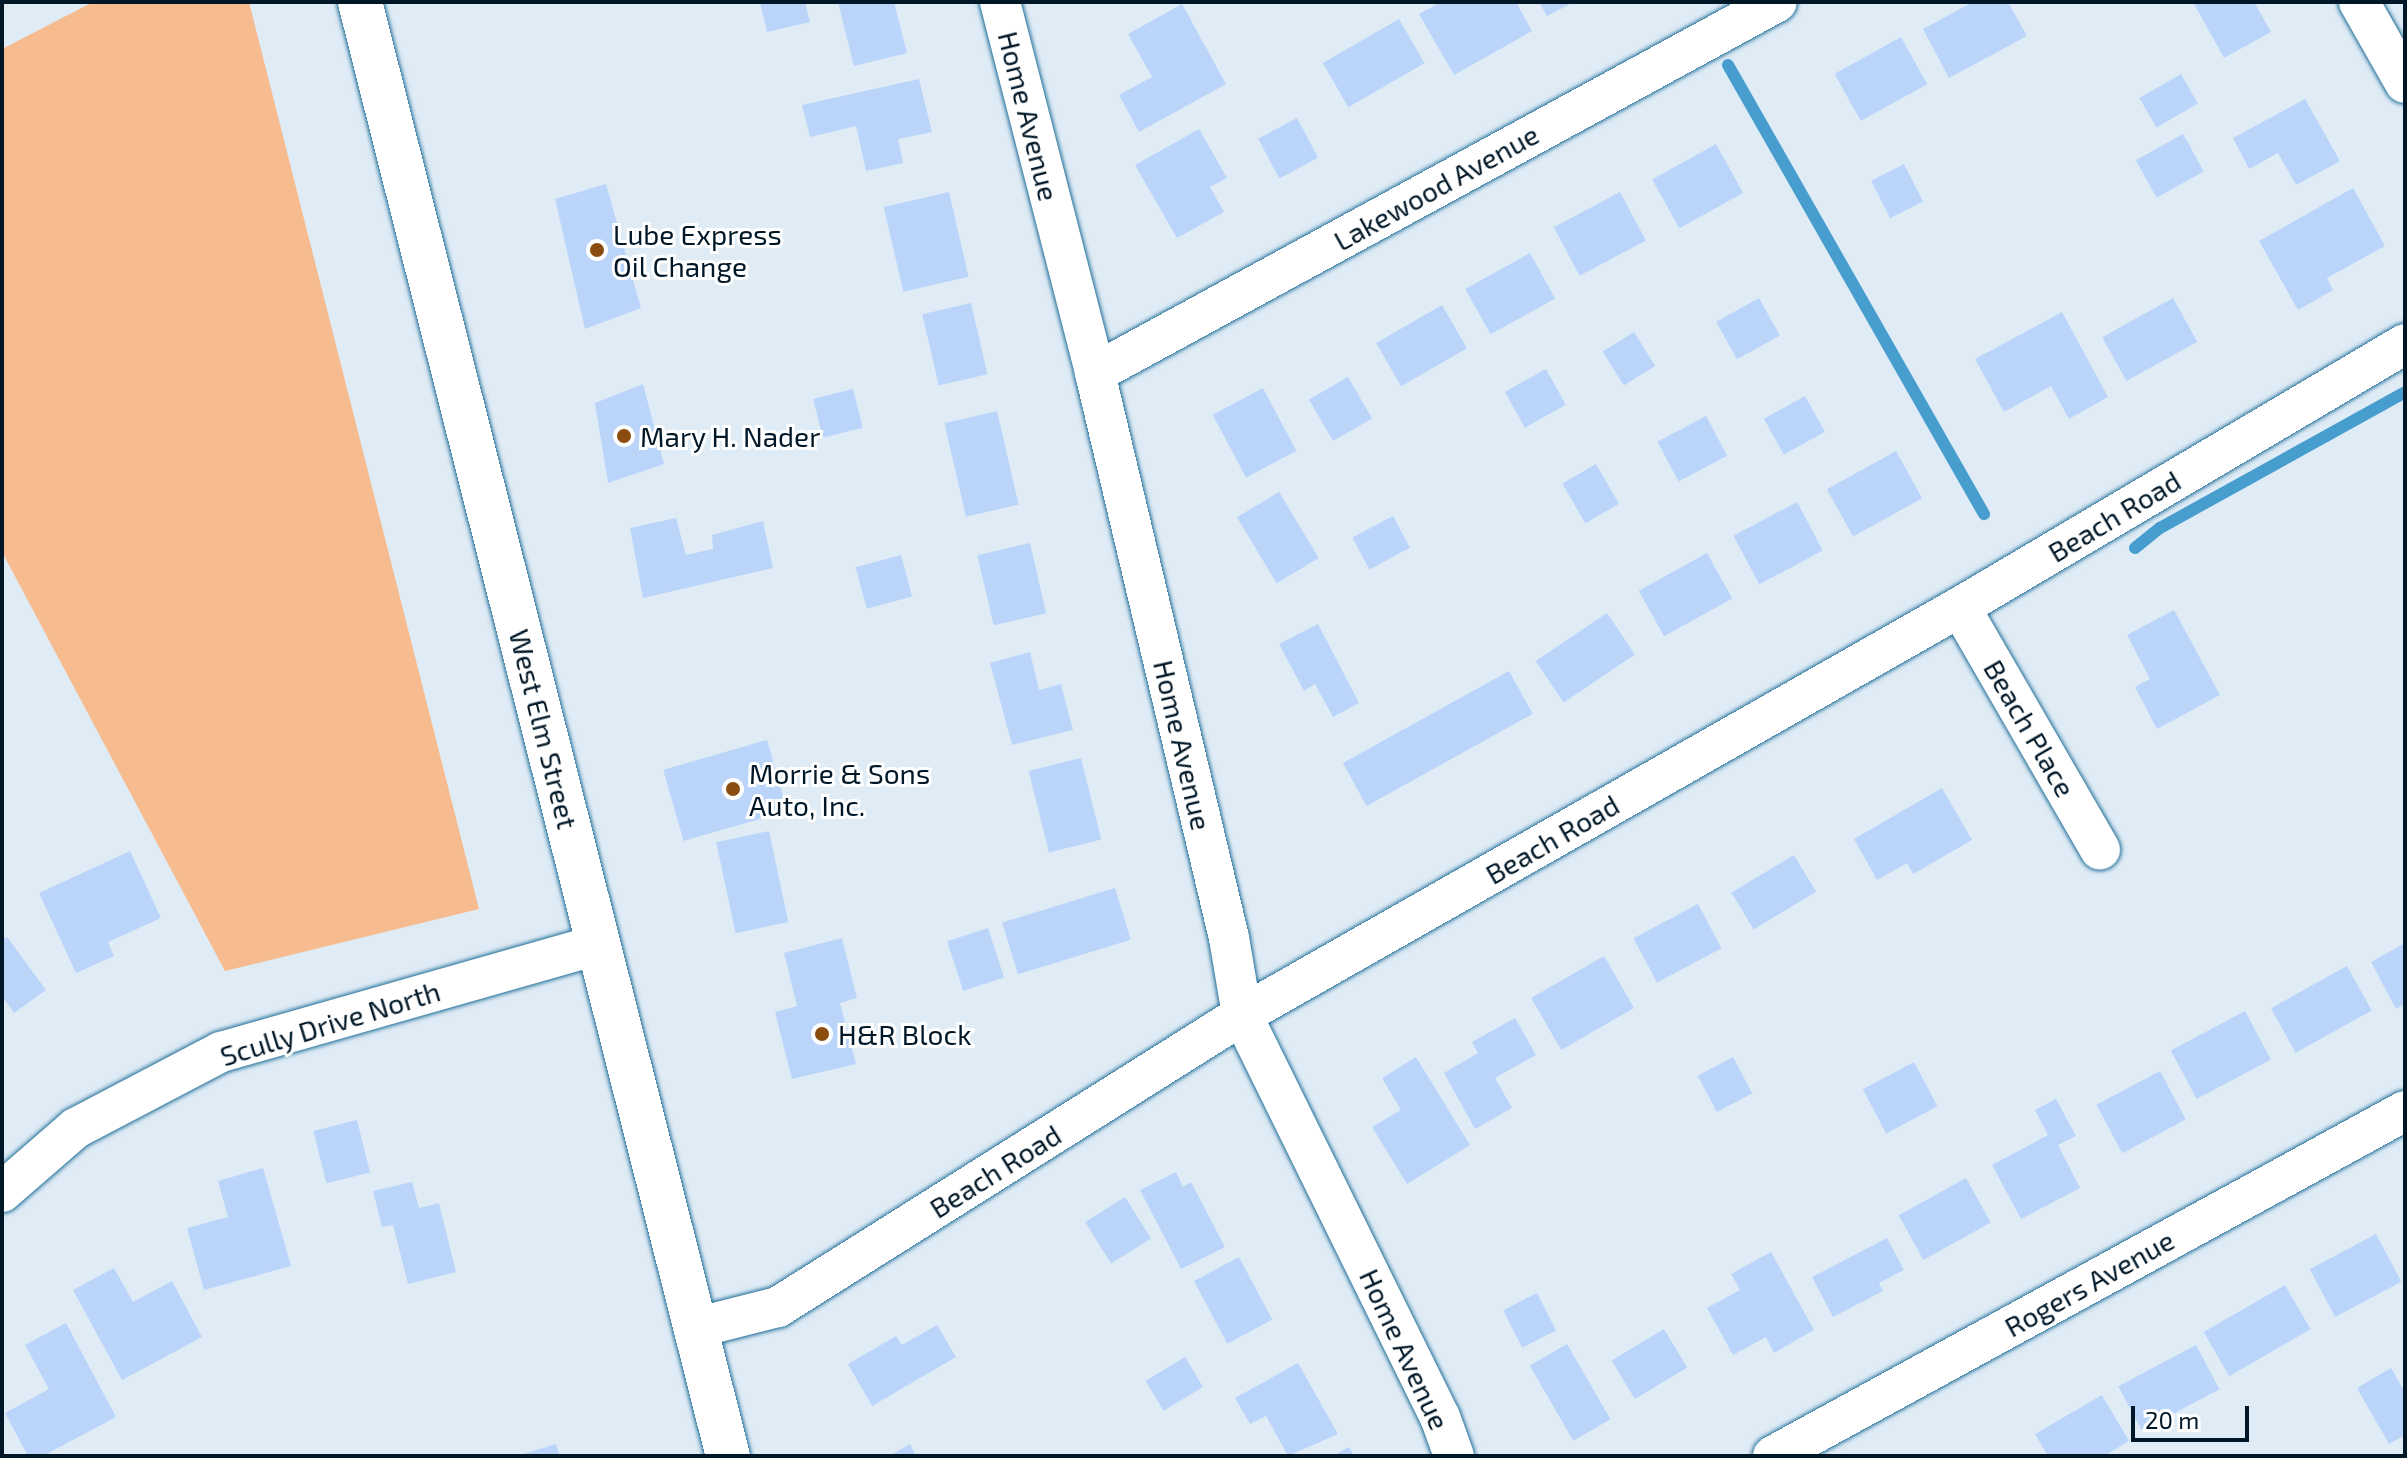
<!DOCTYPE html>
<html>
<head>
<meta charset="utf-8">
<style>
	body { margin:0 }
	#map { position:relative; width:2407px; height:1458px; overflow:hidden; background:#dfecf6; font-family:"Exo 2",sans-serif }
	div>[style] { position:absolute }
	.green>* { inset:0; background:#f6bc90 }
	.stream>* { height:12px; margin:-6px; padding:0 6px; transform-origin:6px; border-radius:6px; background:#489dcf }
	.building>* { inset:0; background:#bbd5fa; transform-origin:0 0 }
	.roads { filter:drop-shadow(0 0 2px #236f99) drop-shadow(0 0 2px #236f99) }
	.minor>* { height:40px; margin:-20px; padding:0 20px; transform-origin:20px; border-radius:20px; background:#fff }
	.primary>* { height:44px; margin:-22px; padding:0 22px; transform-origin:22px; border-radius:22px; background:#fff }
	.dots>* { width:22px; height:22px; translate:-50% -50%; box-sizing:border-box; border:4px solid #fff; border-radius:50% }
	span { translate:-50% -50%; white-space:nowrap; text-align:center; line-height:1.15; -webkit-text-stroke:6px #fff; paint-order:stroke }
	.street-label { font-size:28px; color:#001727 }
	.poi-label { font-size:28px; color:#001727 }
	.left { translate:0 -50%; text-align:left }
	.frame { position:absolute; inset:0; border:4px solid #001727; pointer-events:none }
	.scale { position:absolute; left:2131px; top:1406px; width:118px; height:36px; box-sizing:border-box; border:4px solid #001727; border-top:0; padding-left:10px; font-size:24px; line-height:28px; white-space:nowrap; color:#001727; -webkit-text-stroke:6px #fff; paint-order:stroke }
</style>
</head>
<body>
<div id="map">
	<div class="green">
		<div style="clip-path:polygon(93px 2px,249px 2px,479px 909px,225px 971px,2px 552px,2px 49px)"></div>
	</div>
	<div class="stream">
		<div style="left:1728px;top:65px;width:517px;rotate:60.31deg"></div>
		<div style="left:2135px;top:548px;width:32px;rotate:-39deg"></div>
		<div style="left:2160px;top:528px;width:280px;rotate:-29deg"></div>
	</div>
	<div class="building">
		<div style="clip-path:polygon(760px 2px,805px 2px,810px 22px,767px 32px)"></div>
		<div style="clip-path:polygon(838px 2px,894px 2px,907px 53px,854px 66px)"></div>
		<div style="clip-path:polygon(1441px 2px,1516px 2px,1532px 31px,1454px 75px,1419px 14px)"></div>
		<div style="clip-path:polygon(1539px 2px,1574px 2px,1547px 16px)"></div>
		<div style="clip-path:polygon(1973px 2px,2008px 2px,2027px 36px,1949px 78px,1923px 29px)"></div>
		<div style="clip-path:polygon(2193px 2px,2254px 2px,2271px 32px,2224px 58px)"></div>
		<div style="clip-path:polygon(1182px 4px,1226px 84px,1139px 132px,1119px 95px,1152px 77px,1128px 34px)"></div>
		<div style="left:1399px;top:19px;width:51px;height:88px;rotate:60deg"></div>
		<div style="left:1901px;top:37px;width:54px;height:76px;rotate:61deg"></div>
		<div style="left:2181px;top:74px;width:34px;height:48px;rotate:60deg"></div>
		<div style="clip-path:polygon(919px 79px,932px 132px,898px 139px,903px 163px,866px 171px,856px 126px,810px 137px,802px 105px)"></div>
		<div style="clip-path:polygon(2305px 99px,2340px 161px,2296px 185px,2278px 153px,2249px 169px,2233px 138px)"></div>
		<div style="left:1297px;top:118px;width:45px;height:44px;rotate:62deg"></div>
		<div style="clip-path:polygon(1199px 129px,1227px 178px,1210px 187px,1224px 212px,1177px 238px,1135px 165px)"></div>
		<div style="left:2183px;top:134px;width:43px;height:54px;rotate:61deg"></div>
		<div style="left:1716px;top:144px;width:56px;height:73px;rotate:61deg"></div>
		<div style="left:1904px;top:164px;width:42px;height:37px;rotate:63deg"></div>
		<div style="clip-path:polygon(606px 184px,641px 308px,585px 329px,555px 199px)"></div>
		<div style="clip-path:polygon(2353px 188px,2385px 246px,2327px 278px,2333px 290px,2298px 310px,2259px 241px)"></div>
		<div style="left:949px;top:192px;width:87px;height:67px;rotate:77deg"></div>
		<div style="left:1620px;top:192px;width:55px;height:75px;rotate:62deg"></div>
		<div style="left:1530px;top:253px;width:52px;height:74px;rotate:61deg"></div>
		<div style="left:1759px;top:298px;width:43px;height:49px;rotate:61deg"></div>
		<div style="left:2173px;top:298px;width:50px;height:81px;rotate:61deg"></div>
		<div style="left:971px;top:303px;width:73px;height:50px;rotate:77deg"></div>
		<div style="left:1442px;top:305px;width:50px;height:76px;rotate:60deg"></div>
		<div style="clip-path:polygon(2062px 312px,2108px 397px,2069px 419px,2051px 386px,2004px 412px,1975px 359px)"></div>
		<div style="left:1634px;top:332px;width:40px;height:37px;rotate:58deg"></div>
		<div style="left:1546px;top:369px;width:41px;height:47px;rotate:61deg"></div>
		<div style="left:1348px;top:377px;width:48px;height:45px;rotate:60deg"></div>
		<div style="clip-path:polygon(643px 384px,664px 464px,608px 483px,595px 403px)"></div>
		<div style="left:1263px;top:388px;width:71px;height:57px;rotate:62deg"></div>
		<div style="left:853px;top:389px;width:40px;height:41px;rotate:76deg"></div>
		<div style="left:1805px;top:396px;width:41px;height:47px;rotate:61deg"></div>
		<div style="left:997px;top:411px;width:96px;height:54px;rotate:77deg"></div>
		<div style="left:1706px;top:416px;width:45px;height:55px;rotate:62deg"></div>
		<div style="left:1896px;top:451px;width:54px;height:79px;rotate:61deg"></div>
		<div style="left:1596px;top:464px;width:46px;height:39px;rotate:60deg"></div>
		<div style="left:1279px;top:492px;width:77px;height:49px;rotate:59deg"></div>
		<div style="left:1797px;top:502px;width:55px;height:72px;rotate:62deg"></div>
		<div style="left:1393px;top:516px;width:36px;height:46px;rotate:62deg"></div>
		<div style="clip-path:polygon(676px 518px,686px 555px,713px 549px,712px 535px,763px 521px,773px 568px,643px 598px,630px 528px)"></div>
		<div style="left:1030px;top:543px;width:72px;height:54px;rotate:77deg"></div>
		<div style="left:1707px;top:553px;width:52px;height:78px;rotate:61deg"></div>
		<div style="left:901px;top:555px;width:43px;height:47px;rotate:75deg"></div>
		<div style="clip-path:polygon(2174px 610px,2220px 695px,2157px 729px,2135px 687px,2150px 679px,2127px 635px)"></div>
		<div style="left:1607px;top:613px;width:50px;height:86px;rotate:56deg"></div>
		<div style="clip-path:polygon(1318px 624px,1359px 703px,1333px 717px,1315px 684px,1304px 691px,1279px 644px)"></div>
		<div style="clip-path:polygon(1030px 652px,1039px 690px,1061px 684px,1073px 730px,1012px 745px,990px 663px)"></div>
		<div style="left:1509px;top:671px;width:49px;height:190px;rotate:61deg"></div>
		<div style="left:767px;top:740px;width:74px;height:108px;rotate:74deg"></div>
		<div style="left:1081px;top:758px;width:84px;height:54px;rotate:76deg"></div>
		<div style="clip-path:polygon(1942px 788px,1972px 840px,1913px 874px,1907px 863px,1877px 880px,1854px 839px)"></div>
		<div style="left:769px;top:831px;width:93px;height:54px;rotate:78deg"></div>
		<div style="clip-path:polygon(130px 851px,161px 918px,108px 942px,114px 956px,76px 973px,39px 893px)"></div>
		<div style="left:1794px;top:855px;width:43px;height:73px;rotate:59deg"></div>
		<div style="left:1115px;top:888px;width:54px;height:118px;rotate:73deg"></div>
		<div style="left:1698px;top:904px;width:50px;height:73px;rotate:62deg"></div>
		<div style="left:988px;top:928px;width:52px;height:43px;rotate:72deg"></div>
		<div style="clip-path:polygon(7px 937px,46px 990px,14px 1013px,2px 996px,2px 940px)"></div>
		<div style="clip-path:polygon(842px 938px,857px 998px,840px 1003px,856px 1064px,792px 1079px,775px 1012px,797px 1006px,784px 953px)"></div>
		<div style="clip-path:polygon(2405px 943px,2405px 1004px,2396px 1009px,2371px 962px)"></div>
		<div style="left:1604px;top:956px;width:60px;height:84px;rotate:60deg"></div>
		<div style="left:2347px;top:966px;width:51px;height:87px;rotate:61deg"></div>
		<div style="left:2245px;top:1011px;width:55px;height:84px;rotate:62deg"></div>
		<div style="clip-path:polygon(1515px 1018px,1536px 1055px,1495px 1078px,1512px 1108px,1475px 1129px,1444px 1073px,1478px 1053px,1472px 1042px)"></div>
		<div style="clip-path:polygon(1416px 1057px,1470px 1145px,1407px 1184px,1372px 1127px,1401px 1110px,1382px 1078px)"></div>
		<div style="left:1733px;top:1057px;width:41px;height:40px;rotate:62deg"></div>
		<div style="left:1914px;top:1062px;width:50px;height:58px;rotate:62deg"></div>
		<div style="left:2160px;top:1071px;width:55px;height:72px;rotate:62deg"></div>
		<div style="clip-path:polygon(2056px 1099px,2076px 1136px,2058px 1145px,2080px 1188px,2021px 1219px,1992px 1165px,2048px 1135px,2035px 1110px)"></div>
		<div style="left:357px;top:1120px;width:54px;height:45px;rotate:76deg"></div>
		<div style="clip-path:polygon(263px 1168px,291px 1266px,204px 1290px,187px 1228px,228px 1217px,218px 1181px)"></div>
		<div style="clip-path:polygon(1176px 1172px,1183px 1187px,1191px 1182px,1225px 1247px,1181px 1269px,1140px 1190px)"></div>
		<div style="left:1966px;top:1178px;width:51px;height:77px;rotate:61deg"></div>
		<div style="clip-path:polygon(412px 1182px,419px 1208px,439px 1203px,456px 1272px,408px 1284px,393px 1225px,382px 1227px,373px 1191px)"></div>
		<div style="left:1125px;top:1197px;width:49px;height:47px;rotate:58deg"></div>
		<div style="left:2376px;top:1234px;width:54px;height:75px;rotate:62deg"></div>
		<div style="clip-path:polygon(1887px 1238px,1904px 1270px,1879px 1283px,1883px 1291px,1833px 1317px,1812px 1277px)"></div>
		<div style="clip-path:polygon(1771px 1252px,1814px 1330px,1774px 1353px,1766px 1337px,1733px 1355px,1707px 1308px,1740px 1290px,1731px 1274px)"></div>
		<div style="left:1239px;top:1257px;width:71px;height:51px;rotate:62deg"></div>
		<div style="clip-path:polygon(114px 1268px,133px 1302px,172px 1281px,202px 1337px,122px 1380px,73px 1290px)"></div>
		<div style="left:2285px;top:1285px;width:51px;height:94px;rotate:60deg"></div>
		<div style="left:1537px;top:1293px;width:42px;height:38px;rotate:63deg"></div>
		<div style="clip-path:polygon(66px 1323px,116px 1417px,43px 1456px,28px 1456px,5px 1413px,49px 1389px,25px 1345px)"></div>
		<div style="clip-path:polygon(937px 1325px,956px 1357px,872px 1406px,848px 1364px,896px 1336px,902px 1345px)"></div>
		<div style="left:1664px;top:1329px;width:45px;height:61px;rotate:59deg"></div>
		<div style="left:1567px;top:1344px;width:87px;height:43px;rotate:60deg"></div>
		<div style="left:2196px;top:1345px;width:50px;height:88px;rotate:62deg"></div>
		<div style="left:1185px;top:1357px;width:35px;height:46px;rotate:59deg"></div>
		<div style="clip-path:polygon(1298px 1363px,1338px 1434px,1288px 1456px,1266px 1416px,1250px 1424px,1235px 1398px)"></div>
		<div style="clip-path:polygon(2391px 1368px,2405px 1392px,2405px 1435px,2389px 1444px,2357px 1388px)"></div>
		<div style="clip-path:polygon(2102px 1395px,2129px 1441px,2104px 1456px,2048px 1456px,2035px 1434px)"></div>
		<div style="clip-path:polygon(556px 1444px,560px 1456px,520px 1456px,520px 1455px)"></div>
		<div style="clip-path:polygon(910px 1444px,916px 1456px,889px 1456px)"></div>
		<div style="clip-path:polygon(1349px 1447px,1354px 1456px,1333px 1456px)"></div>
	</div>
	<div class="roads">
		<div class="minor">
			<div style="left:1000px;top:2px;width:383px;rotate:75.6deg"></div>
			<div style="left:1095px;top:373px;width:581px;rotate:76.66deg"></div>
			<div style="left:1229px;top:938px;width:78px;rotate:80.4deg"></div>
			<div style="left:1242px;top:1015px;width:448px;rotate:63.8deg"></div>
			<div style="left:1440px;top:1417px;width:41px;rotate:70.3deg"></div>
			<div style="left:2359px;top:2px;width:93px;rotate:60.4deg"></div>
			<div style="left:1095px;top:373px;width:776px;rotate:-28.55deg"></div>
			<div style="left:1960px;top:607px;width:280px;rotate:60deg"></div>
			<div style="left:2px;top:1192px;width:98px;rotate:-40.9deg"></div>
			<div style="left:76px;top:1128px;width:164px;rotate:-27.7deg"></div>
			<div style="left:221px;top:1052px;width:391px;rotate:-15.9deg"></div>
			<div style="left:699px;top:1327px;width:81px;rotate:-14.2deg"></div>
			<div style="left:778px;top:1307px;width:548px;rotate:-32.18deg"></div>
			<div style="left:1242px;top:1015px;width:826px;rotate:-29.61deg"></div>
			<div style="left:1960px;top:607px;width:517px;rotate:-30.58deg"></div>
			<div style="left:1773px;top:1456px;width:720px;rotate:-28.63deg"></div>
		</div>
		<div class="primary">
			<div style="left:360px;top:2px;width:1500px;rotate:75.8deg"></div>
		</div>
	</div>
	<div class="dots">
		<div style="left:597px;top:250px;background:#8b4c10"></div>
		<div style="left:624px;top:436px;background:#8b4c10"></div>
		<div style="left:733px;top:789px;background:#8b4c10"></div>
		<div style="left:822px;top:1034px;background:#8b4c10"></div>
	</div>
	<div class="street-label">
		<span style="left:1029px;top:116px;rotate:76deg">Home Avenue</span>
		<span style="left:1436px;top:187px;rotate:-29deg">Lakewood Avenue</span>
		<span style="left:2114px;top:516px;rotate:-31deg">Beach Road</span>
		<span style="left:2030px;top:728px;rotate:60deg">Beach Place</span>
		<span style="left:544px;top:729px;rotate:76deg">West Elm Street</span>
		<span style="left:1183px;top:745px;rotate:77deg">Home Avenue</span>
		<span style="left:1552px;top:839px;rotate:-30deg">Beach Road</span>
		<span style="left:330px;top:1023px;rotate:-17deg">Scully Drive North</span>
		<span style="left:995px;top:1171px;rotate:-32deg">Beach Road</span>
		<span style="left:2089px;top:1283px;rotate:-29deg">Rogers Avenue</span>
		<span style="left:1405px;top:1349px;rotate:65deg">Home Avenue</span>
	</div>
	<div class="poi-label">
		<span class="left" style="left:613px;top:250px">Lube Express<br>Oil Change</span>
		<span class="left" style="left:640px;top:436px">Mary H. Nader</span>
		<span class="left" style="left:749px;top:789px">Morrie &amp; Sons<br>Auto, Inc.</span>
		<span class="left" style="left:838px;top:1034px">H&amp;R Block</span>
	</div>
	<div class="frame"></div>
	<div class="scale">20 m</div>
</div>
</body>
</html>
